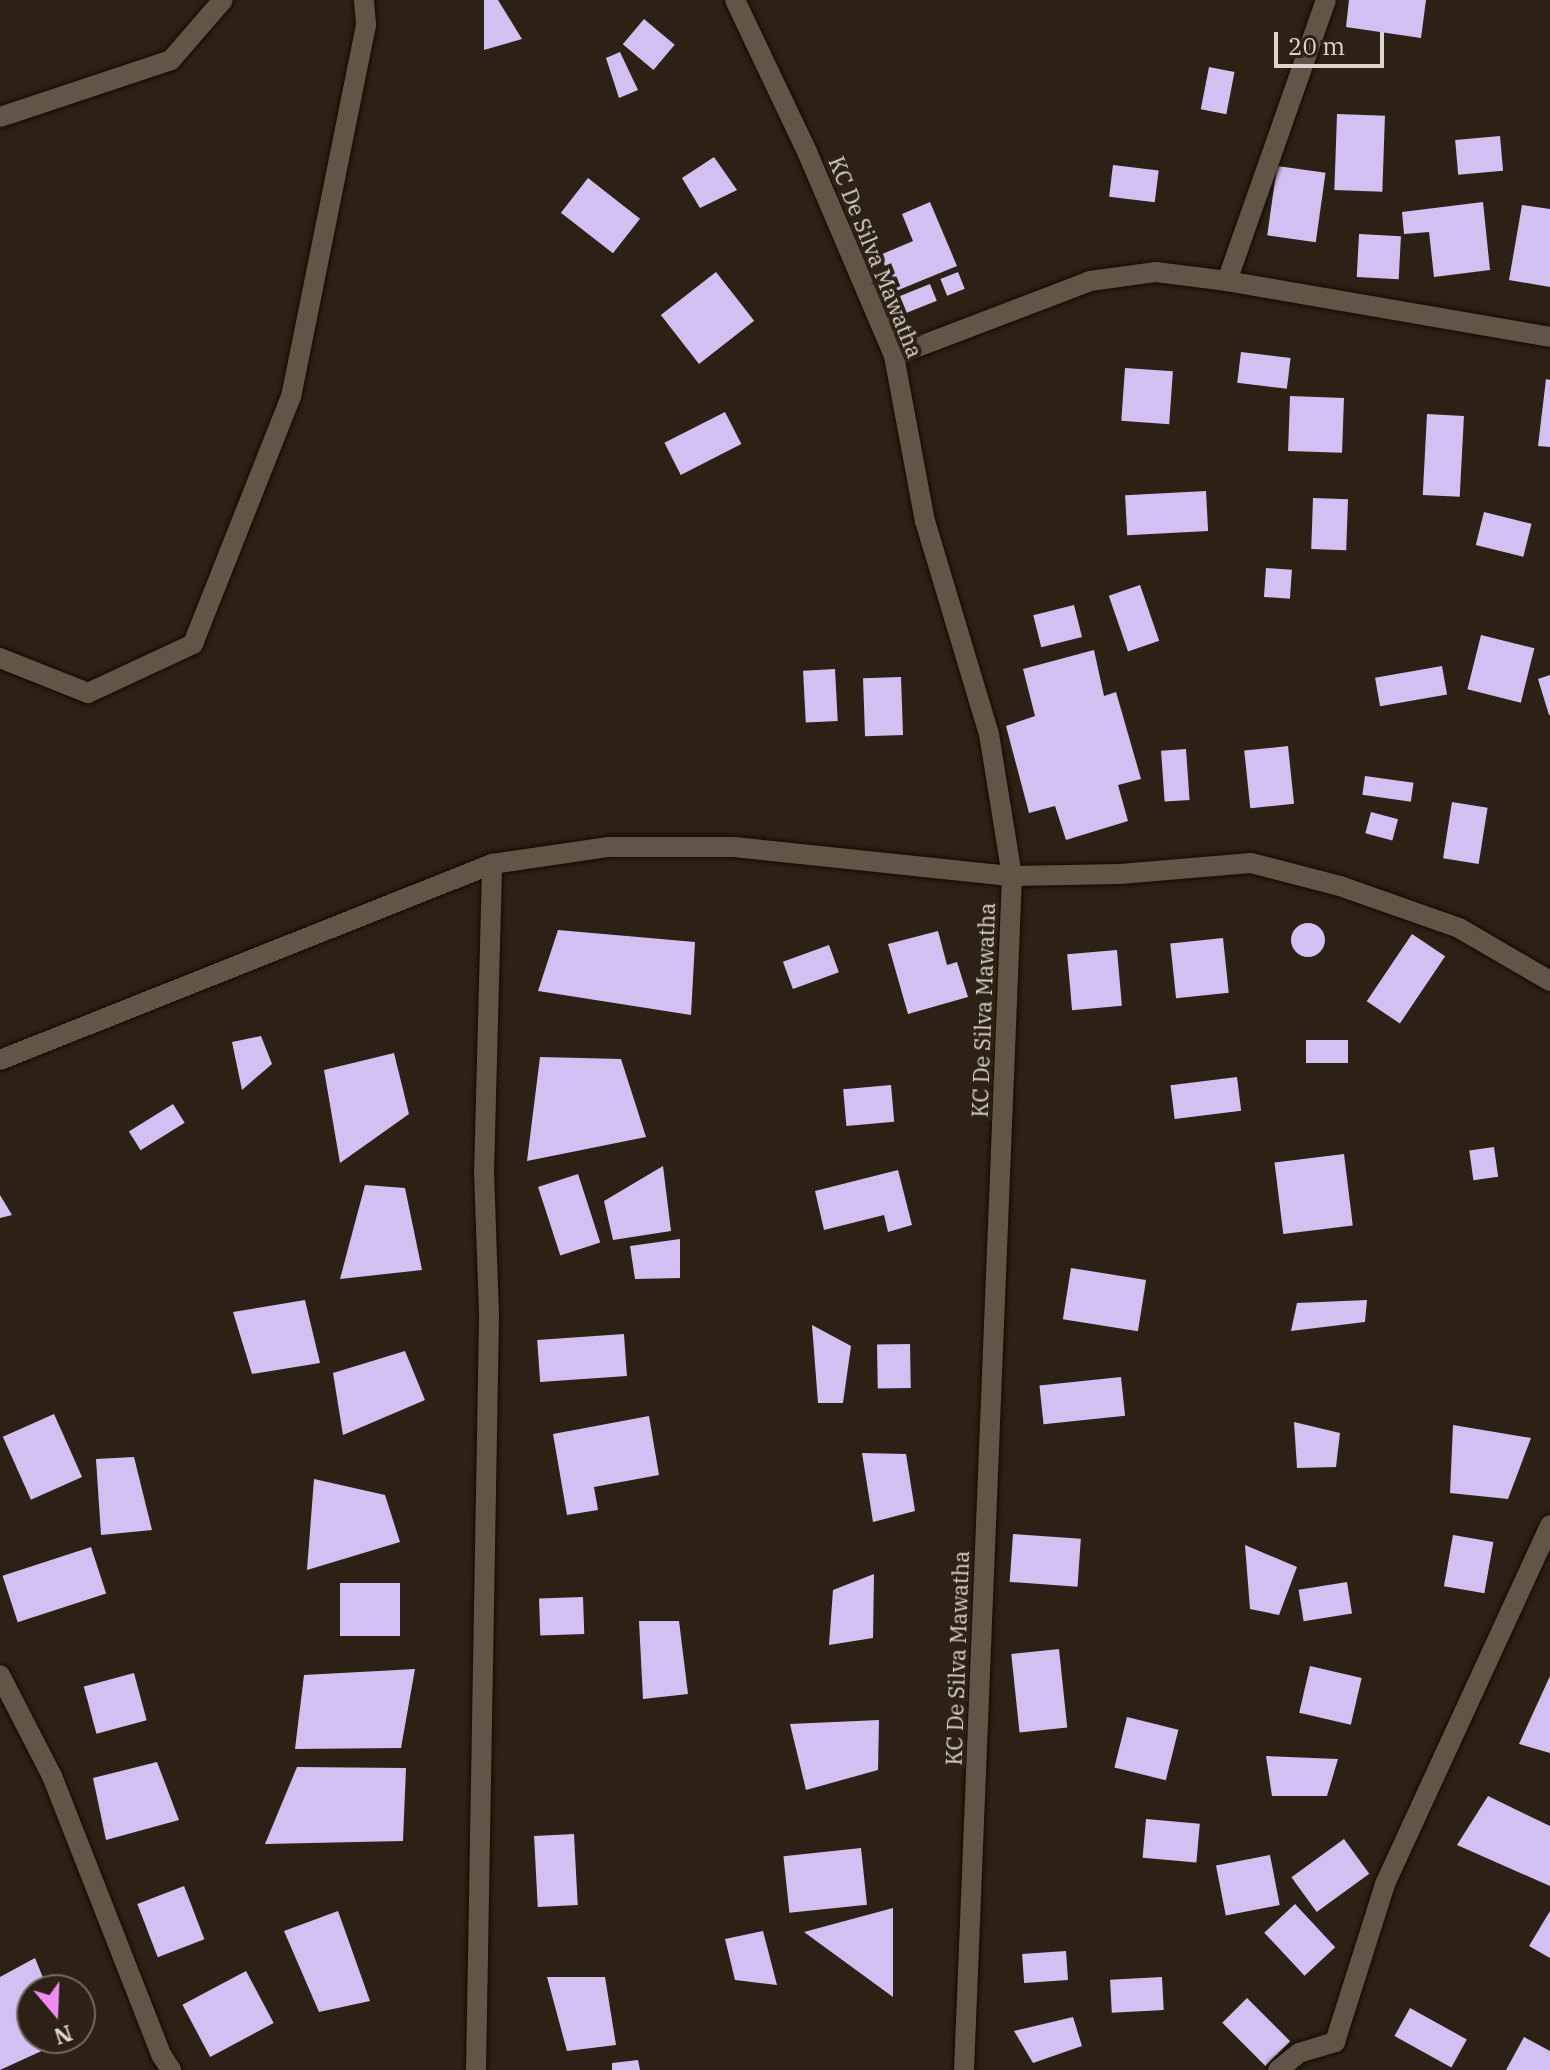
<!DOCTYPE html>
<html>
<head>
<meta charset="utf-8">
<style>
	body { margin:0 }
	#map { position:relative; width:1550px; height:2070px; overflow:hidden; background:#2c2114; font-family:"IBM Plex Serif",serif }
	div>[style] { position:absolute }
	.building>* { inset:0; background:#d3c0f3; transform-origin:0 0 }
	.round { border-radius:50% }
	.roads { filter:drop-shadow(0 0 2px #140a02) drop-shadow(0 0 2px #140a02) }
	.street>* { height:20px; margin:-10px; padding:0 10px; transform-origin:10px; border-radius:10px; background:#625447 }
	span { translate:-50% -50%; white-space:nowrap; text-align:center; line-height:1.15; -webkit-text-stroke:8px #2c2114; paint-order:stroke }
	.street-label { font-size:22px; color:#ddd5cd }
	.north { position:absolute; left:16px; top:1974px; width:80px; height:80px; box-sizing:border-box; background:#2c2114; border:2px solid #73695e; border-radius:50%; rotate:161deg; font-size:22px; font-weight:700; line-height:32px; text-align:center; color:#ddd5cd }
	.north::after { content:''; display:block; margin:auto; width:28px; height:36px; background:#f08bf5; clip-path:polygon(50% 0,100% 100%,50% 72%,0 100%) }
	.scale { position:absolute; left:1274px; top:32px; width:110px; height:36px; box-sizing:border-box; border:4px solid #ddd5cd; border-top:0; padding-left:10px; font-size:24px; line-height:28px; white-space:nowrap; color:#ddd5cd; -webkit-text-stroke:6px #2c2114; paint-order:stroke }
</style>
</head>
<body>
<div id="map">
	<div class="building">
		<div style="clip-path:polygon(484px 0,498px 0,522px 39px,484px 50px)"></div>
		<div style="clip-path:polygon(1349px 0,1426px 0,1421px 38px,1346px 27px)"></div>
		<div style="left:644px;top:19px;width:40px;height:33px;rotate:40deg"></div>
		<div style="clip-path:polygon(620px 52px,638px 90px,619px 98px,606px 58px)"></div>
		<div style="left:1209px;top:67px;width:26px;height:43px;rotate:11deg"></div>
		<div style="left:1337px;top:114px;width:48px;height:76px;rotate:2deg"></div>
		<div style="left:1500px;top:136px;width:35px;height:45px;rotate:85deg"></div>
		<div style="clip-path:polygon(714px 157px,737px 190px,700px 208px,682px 178px)"></div>
		<div style="left:1113px;top:165px;width:46px;height:32px;rotate:7deg"></div>
		<div style="left:1277px;top:166px;width:49px;height:70px;rotate:8deg"></div>
		<div style="left:588px;top:178px;width:66px;height:44px;rotate:38deg"></div>
		<div style="clip-path:polygon(930px 202px,957px 266px,896px 291px,880px 255px,913px 241px,902px 214px)"></div>
		<div style="clip-path:polygon(1483px 202px,1490px 270px,1434px 277px,1429px 232px,1404px 234px,1402px 212px)"></div>
		<div style="clip-path:polygon(1522px 205px,1550px 209px,1550px 287px,1509px 280px)"></div>
		<div style="left:1359px;top:234px;width:42px;height:43px;rotate:3deg"></div>
		<div style="left:716px;top:272px;width:62px;height:70px;rotate:52deg"></div>
		<div style="left:958px;top:272px;width:18px;height:19px;rotate:68deg"></div>
		<div style="left:930px;top:284px;width:18px;height:35px;rotate:68deg"></div>
		<div style="left:1241px;top:352px;width:50px;height:31px;rotate:7deg"></div>
		<div style="left:1125px;top:368px;width:48px;height:53px;rotate:4deg"></div>
		<div style="clip-path:polygon(1546px 379px,1550px 380px,1550px 447px,1538px 446px)"></div>
		<div style="left:1290px;top:396px;width:54px;height:55px;rotate:2deg"></div>
		<div style="left:725px;top:412px;width:36px;height:68px;rotate:63deg"></div>
		<div style="left:1427px;top:414px;width:37px;height:81px;rotate:3deg"></div>
		<div style="left:1206px;top:491px;width:40px;height:81px;rotate:87deg"></div>
		<div style="left:1313px;top:498px;width:35px;height:51px;rotate:2deg"></div>
		<div style="left:1484px;top:512px;width:49px;height:34px;rotate:14deg"></div>
		<div style="left:1266px;top:568px;width:26px;height:29px;rotate:4deg"></div>
		<div style="left:1140px;top:585px;width:59px;height:33px;rotate:71deg"></div>
		<div style="left:1074px;top:605px;width:33px;height:42px;rotate:76deg"></div>
		<div style="left:1481px;top:635px;width:55px;height:56px;rotate:14deg"></div>
		<div style="clip-path:polygon(1094px 650px,1104px 696px,1116px 692px,1141px 779px,1118px 785px,1128px 821px,1066px 840px,1055px 806px,1029px 813px,1006px 726px,1035px 716px,1023px 669px)"></div>
		<div style="left:1442px;top:666px;width:29px;height:68px;rotate:80deg"></div>
		<div style="left:835px;top:669px;width:52px;height:32px;rotate:87deg"></div>
		<div style="clip-path:polygon(1550px 675px,1550px 715px,1549px 715px,1538px 679px)"></div>
		<div style="left:901px;top:677px;width:58px;height:38px;rotate:88deg"></div>
		<div style="left:1288px;top:746px;width:58px;height:44px;rotate:84deg"></div>
		<div style="left:1186px;top:749px;width:51px;height:25px;rotate:86deg"></div>
		<div style="left:1365px;top:776px;width:49px;height:19px;rotate:8deg"></div>
		<div style="left:1452px;top:802px;width:36px;height:57px;rotate:9deg"></div>
		<div style="left:1371px;top:812px;width:28px;height:22px;rotate:15deg"></div>
		<div class="round" style="left:1291px;top:923px;width:34px;height:34px"></div>
		<div style="clip-path:polygon(558px 930px,695px 942px,691px 1015px,538px 991px)"></div>
		<div style="clip-path:polygon(938px 931px,947px 965px,957px 962px,968px 997px,908px 1014px,888px 944px)"></div>
		<div style="left:1412px;top:934px;width:40px;height:81px;rotate:34deg"></div>
		<div style="left:1223px;top:938px;width:55px;height:53px;rotate:84deg"></div>
		<div style="left:829px;top:945px;width:29px;height:49px;rotate:70deg"></div>
		<div style="left:1117px;top:950px;width:56px;height:50px;rotate:85deg"></div>
		<div style="clip-path:polygon(261px 1036px,272px 1064px,242px 1090px,232px 1042px)"></div>
		<div style="left:1306px;top:1040px;width:42px;height:23px"></div>
		<div style="clip-path:polygon(394px 1053px,409px 1114px,340px 1163px,324px 1070px)"></div>
		<div style="clip-path:polygon(540px 1057px,621px 1059px,646px 1137px,527px 1161px)"></div>
		<div style="left:1237px;top:1077px;width:34px;height:67px;rotate:83deg"></div>
		<div style="left:891px;top:1085px;width:37px;height:48px;rotate:85deg"></div>
		<div style="left:173px;top:1104px;width:22px;height:52px;rotate:58deg"></div>
		<div style="left:1494px;top:1147px;width:30px;height:25px;rotate:82deg"></div>
		<div style="left:1344px;top:1154px;width:72px;height:70px;rotate:83deg"></div>
		<div style="clip-path:polygon(663px 1166px,671px 1231px,613px 1240px,604px 1201px)"></div>
		<div style="clip-path:polygon(898px 1170px,912px 1225px,888px 1232px,884px 1215px,824px 1230px,815px 1191px)"></div>
		<div style="left:578px;top:1174px;width:72px;height:42px;rotate:72deg"></div>
		<div style="clip-path:polygon(365px 1185px,405px 1188px,422px 1270px,340px 1279px)"></div>
		<div style="clip-path:polygon(0 1195px,12px 1215px,0 1218px)"></div>
		<div style="clip-path:polygon(680px 1239px,680px 1278px,635px 1279px,630px 1246px)"></div>
		<div style="left:1071px;top:1268px;width:76px;height:52px;rotate:9deg"></div>
		<div style="clip-path:polygon(305px 1300px,320px 1363px,252px 1374px,233px 1312px)"></div>
		<div style="clip-path:polygon(1367px 1300px,1365px 1322px,1291px 1331px,1297px 1303px)"></div>
		<div style="clip-path:polygon(812px 1325px,851px 1346px,843px 1403px,818px 1403px)"></div>
		<div style="left:624px;top:1334px;width:42px;height:87px;rotate:86deg"></div>
		<div style="left:910px;top:1344px;width:44px;height:33px;rotate:89deg"></div>
		<div style="clip-path:polygon(405px 1351px,425px 1400px,343px 1435px,333px 1373px)"></div>
		<div style="left:1121px;top:1377px;width:39px;height:82px;rotate:84deg"></div>
		<div style="left:54px;top:1414px;width:69px;height:56px;rotate:66deg"></div>
		<div style="clip-path:polygon(649px 1416px,659px 1475px,594px 1487px,598px 1510px,567px 1515px,553px 1434px)"></div>
		<div style="clip-path:polygon(1294px 1422px,1340px 1433px,1336px 1467px,1297px 1468px)"></div>
		<div style="clip-path:polygon(1453px 1425px,1531px 1438px,1508px 1499px,1450px 1493px)"></div>
		<div style="clip-path:polygon(862px 1453px,906px 1454px,915px 1511px,873px 1522px)"></div>
		<div style="clip-path:polygon(134px 1457px,152px 1530px,101px 1535px,96px 1459px)"></div>
		<div style="clip-path:polygon(314px 1479px,385px 1495px,400px 1542px,307px 1570px)"></div>
		<div style="left:1013px;top:1534px;width:68px;height:48px;rotate:4deg"></div>
		<div style="left:1453px;top:1535px;width:41px;height:52px;rotate:10deg"></div>
		<div style="clip-path:polygon(1245px 1545px,1297px 1567px,1279px 1615px,1250px 1609px)"></div>
		<div style="left:91px;top:1547px;width:49px;height:93px;rotate:72deg"></div>
		<div style="clip-path:polygon(874px 1574px,873px 1638px,829px 1645px,833px 1590px)"></div>
		<div style="left:1347px;top:1582px;width:32px;height:49px;rotate:81deg"></div>
		<div style="left:400px;top:1583px;width:53px;height:60px;rotate:90deg"></div>
		<div style="left:583px;top:1597px;width:37px;height:44px;rotate:88deg"></div>
		<div style="clip-path:polygon(639px 1621px,679px 1621px,688px 1694px,643px 1699px)"></div>
		<div style="left:1059px;top:1649px;width:79px;height:48px;rotate:84deg"></div>
		<div style="left:1310px;top:1666px;width:53px;height:48px;rotate:13deg"></div>
		<div style="clip-path:polygon(415px 1669px,401px 1748px,295px 1749px,304px 1675px)"></div>
		<div style="left:134px;top:1673px;width:49px;height:52px;rotate:75deg"></div>
		<div style="clip-path:polygon(1550px 1676px,1550px 1753px,1519px 1744px)"></div>
		<div style="left:1127px;top:1717px;width:53px;height:52px;rotate:14deg"></div>
		<div style="clip-path:polygon(879px 1720px,878px 1770px,806px 1790px,790px 1724px)"></div>
		<div style="clip-path:polygon(1266px 1756px,1338px 1759px,1327px 1796px,1272px 1796px)"></div>
		<div style="clip-path:polygon(157px 1762px,179px 1820px,106px 1840px,93px 1778px)"></div>
		<div style="clip-path:polygon(297px 1767px,406px 1768px,403px 1841px,265px 1844px)"></div>
		<div style="clip-path:polygon(1488px 1796px,1550px 1826px,1550px 1886px,1457px 1845px)"></div>
		<div style="left:1146px;top:1819px;width:54px;height:39px;rotate:5deg"></div>
		<div style="left:574px;top:1834px;width:71px;height:40px;rotate:87deg"></div>
		<div style="left:1344px;top:1839px;width:43px;height:65px;rotate:54deg"></div>
		<div style="left:861px;top:1848px;width:57px;height:78px;rotate:84deg"></div>
		<div style="left:1270px;top:1855px;width:51px;height:55px;rotate:79deg"></div>
		<div style="left:184px;top:1886px;width:57px;height:50px;rotate:69deg"></div>
		<div style="left:1295px;top:1904px;width:59px;height:42px;rotate:47deg"></div>
		<div style="clip-path:polygon(893px 1908px,893px 1997px,804px 1932px)"></div>
		<div style="clip-path:polygon(338px 1911px,370px 2001px,319px 2012px,284px 1931px)"></div>
		<div style="clip-path:polygon(1550px 1911px,1550px 1958px,1529px 1946px)"></div>
		<div style="clip-path:polygon(763px 1931px,777px 1985px,735px 1980px,725px 1939px)"></div>
		<div style="left:1066px;top:1951px;width:29px;height:44px;rotate:86deg"></div>
		<div style="clip-path:polygon(35px 1958px,48px 1990px,32px 1990px,32px 2038px,70px 2038px,0 2070px,0 1977px)"></div>
		<div style="left:246px;top:1971px;width:59px;height:72px;rotate:62deg"></div>
		<div style="clip-path:polygon(547px 1977px,605px 1977px,616px 2045px,567px 2051px)"></div>
		<div style="left:1162px;top:1977px;width:33px;height:52px;rotate:87deg"></div>
		<div style="left:1247px;top:1998px;width:61px;height:35px;rotate:45deg"></div>
		<div style="left:1410px;top:2008px;width:65px;height:32px;rotate:29deg"></div>
		<div style="clip-path:polygon(1073px 2017px,1082px 2046px,1033px 2063px,1014px 2031px)"></div>
		<div style="clip-path:polygon(1524px 2037px,1550px 2051px,1550px 2070px,1506px 2070px)"></div>
		<div style="clip-path:polygon(638px 2060px,640px 2070px,612px 2070px,612px 2063px)"></div>
	</div>
	<div class="roads">
		<div class="street">
			<div style="left:735px;top:0;width:170px;rotate:64.6deg"></div>
			<div style="left:808px;top:154px;width:220px;rotate:66.9deg"></div>
			<div style="left:894px;top:356px;width:168px;rotate:79.4deg"></div>
			<div style="left:925px;top:521px;width:222px;rotate:73.3deg"></div>
			<div style="left:989px;top:734px;width:144px;rotate:80.8deg"></div>
			<div style="left:1012px;top:876px;width:1195px;rotate:92.3deg"></div>
			<div style="left:0;top:117px;width:180px;rotate:-18.4deg"></div>
			<div style="left:171px;top:60px;width:79px;rotate:-49.1deg"></div>
			<div style="left:1227px;top:281px;width:328px;rotate:9.8deg"></div>
			<div style="left:894px;top:356px;width:210px;rotate:-20.9deg"></div>
			<div style="left:1090px;top:281px;width:67px;rotate:-7.8deg"></div>
			<div style="left:1156px;top:272px;width:72px;rotate:7.2deg"></div>
			<div style="left:1227px;top:281px;width:298px;rotate:-70.6deg"></div>
			<div style="left:0;top:658px;width:95px;rotate:21.7deg"></div>
			<div style="left:88px;top:693px;width:116px;rotate:-25deg"></div>
			<div style="left:193px;top:644px;width:266px;rotate:-68.4deg"></div>
			<div style="left:291px;top:397px;width:380px;rotate:-78.6deg"></div>
			<div style="left:366px;top:24px;width:24px;rotate:-95deg"></div>
			<div style="left:0;top:1060px;width:530px;rotate:-21.72deg"></div>
			<div style="left:492px;top:864px;width:118px;rotate:-8.3deg"></div>
			<div style="left:609px;top:847px;width:125px"></div>
			<div style="left:734px;top:847px;width:280px;rotate:6deg"></div>
			<div style="left:1012px;top:876px;width:108px;rotate:-1.1deg"></div>
			<div style="left:1120px;top:874px;width:131px;rotate:-4.8deg"></div>
			<div style="left:1251px;top:863px;width:92px;rotate:14.5deg"></div>
			<div style="left:1340px;top:886px;width:126px;rotate:19.4deg"></div>
			<div style="left:1459px;top:928px;width:105px;rotate:30.2deg"></div>
			<div style="left:0;top:1675px;width:114px;rotate:62.8deg"></div>
			<div style="left:52px;top:1776px;width:301px;rotate:68.6deg"></div>
			<div style="left:162px;top:2056px;width:17px;rotate:57deg"></div>
			<div style="left:476px;top:2070px;width:756px;rotate:-89.01deg"></div>
			<div style="left:489px;top:1314px;width:140px;rotate:-92deg"></div>
			<div style="left:484px;top:1174px;width:310px;rotate:-88.5deg"></div>
			<div style="left:1278px;top:2070px;width:27px;rotate:-39deg"></div>
			<div style="left:1299px;top:2053px;width:38px;rotate:-17deg"></div>
			<div style="left:1335px;top:2042px;width:166px;rotate:-72.4deg"></div>
			<div style="left:1385px;top:1884px;width:395px;rotate:-65.3deg"></div>
		</div>
	</div>
	<div class="street-label">
		<span style="left:876px;top:257px;rotate:68deg">KC De Silva Mawatha</span>
		<span style="left:983px;top:1010px;rotate:-88deg">KC De Silva Mawatha</span>
		<span style="left:957px;top:1658px;rotate:-88deg">KC De Silva Mawatha</span>
	</div>
	<div class="north">N</div>
	<div class="scale">20 m</div>
</div>
</body>
</html>
